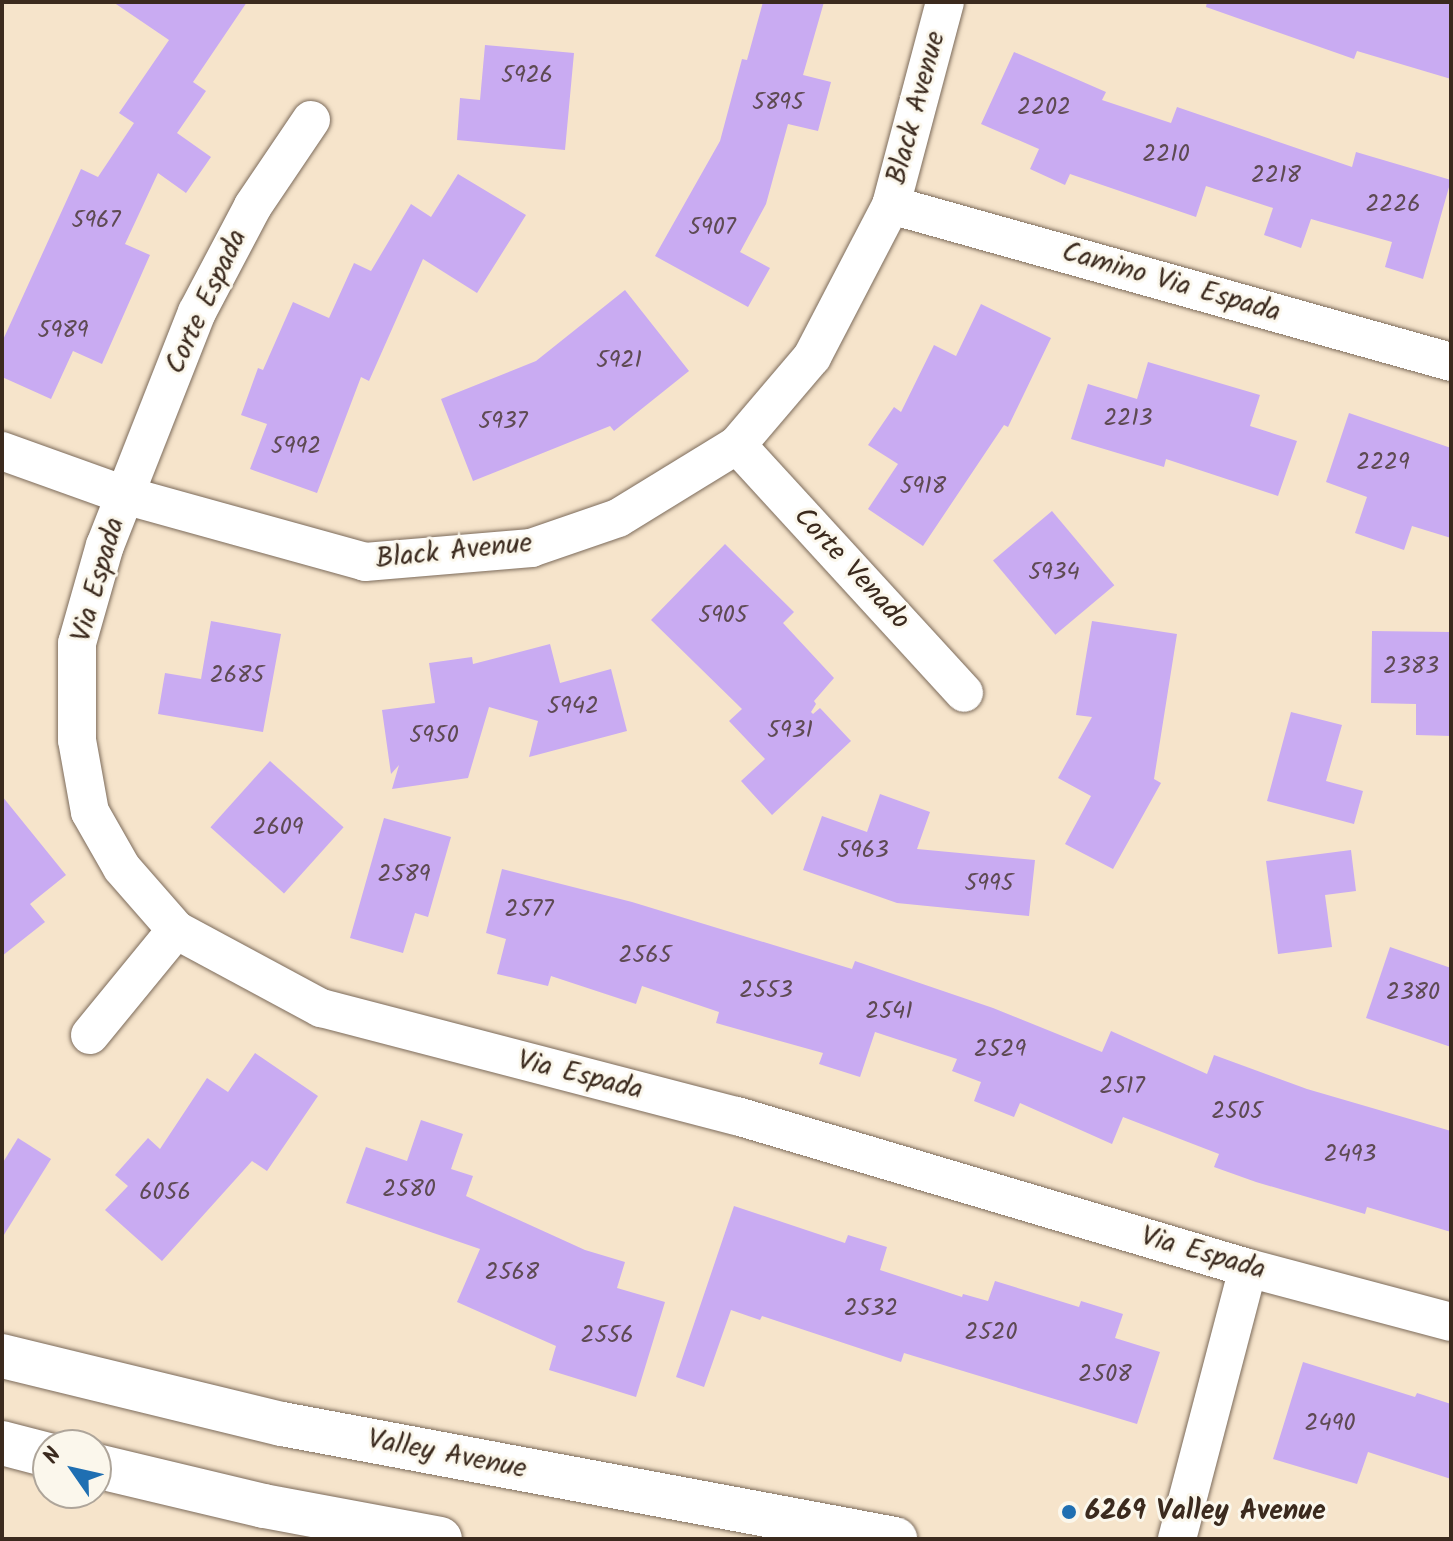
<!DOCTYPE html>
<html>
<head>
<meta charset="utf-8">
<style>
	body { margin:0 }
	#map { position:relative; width:1453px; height:1541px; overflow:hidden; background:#f6e4cb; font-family:Kalam,sans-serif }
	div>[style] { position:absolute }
	.building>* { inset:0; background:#c9abf2; transform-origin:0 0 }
	.roads { filter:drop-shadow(0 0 2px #7c6b5b) drop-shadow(0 0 2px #7c6b5b) }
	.street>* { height:38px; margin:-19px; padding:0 19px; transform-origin:19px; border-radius:19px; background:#fff }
	.secondary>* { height:44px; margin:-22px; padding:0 22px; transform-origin:22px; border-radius:22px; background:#fff }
	.dots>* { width:22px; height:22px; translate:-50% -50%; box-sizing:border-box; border:4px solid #fbf7ec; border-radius:50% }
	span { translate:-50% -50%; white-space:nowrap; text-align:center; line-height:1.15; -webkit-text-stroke:6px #fbf7ec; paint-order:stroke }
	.number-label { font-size:24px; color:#5e4a53 }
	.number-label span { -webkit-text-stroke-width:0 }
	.street-label { font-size:28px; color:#3b2a1e }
	.poi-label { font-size:28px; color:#3b2a1e; font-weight:700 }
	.left { translate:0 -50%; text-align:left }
	.frame { position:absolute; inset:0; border:4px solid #3b2a1e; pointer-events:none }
	.north { position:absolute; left:32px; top:1429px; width:80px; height:80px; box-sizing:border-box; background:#fbf7ec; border:2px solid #aea59a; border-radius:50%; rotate:304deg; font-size:22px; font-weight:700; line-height:32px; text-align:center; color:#3b2a1e }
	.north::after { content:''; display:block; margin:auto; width:28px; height:36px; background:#1f6fb2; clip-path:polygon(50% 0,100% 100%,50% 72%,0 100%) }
</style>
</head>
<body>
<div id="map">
	<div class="building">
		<div style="clip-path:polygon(113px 2px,247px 2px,193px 82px,206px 91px,177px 133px,211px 157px,186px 193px,158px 173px,125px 244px,150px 255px,102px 364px,73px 351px,51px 399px,2px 377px,2px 342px,81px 169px,98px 177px,134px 123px,119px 113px,169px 40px)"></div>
		<div style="clip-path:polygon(763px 2px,824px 2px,803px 75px,831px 82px,818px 131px,788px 124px,766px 204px,740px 252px,770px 268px,748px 307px,655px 256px,720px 141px,742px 59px,747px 60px)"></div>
		<div style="clip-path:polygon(1207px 2px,1451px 2px,1451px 79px,1357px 51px,1354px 59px,1206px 7px)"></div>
		<div style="clip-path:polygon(485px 45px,574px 53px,565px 150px,457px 140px,460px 98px,480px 100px)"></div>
		<div style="clip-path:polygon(1014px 52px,1106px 92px,1102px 100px,1171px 123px,1177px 107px,1352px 167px,1356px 152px,1451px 180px,1423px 279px,1385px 267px,1392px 242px,1311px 219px,1301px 248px,1264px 235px,1273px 208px,1206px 186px,1196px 217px,1070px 174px,1065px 185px,1030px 169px,1039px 149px,981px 124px)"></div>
		<div style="clip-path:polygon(458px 174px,526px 215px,477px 293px,423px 259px,369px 381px,361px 377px,317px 493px,250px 469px,267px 424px,241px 415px,258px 368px,263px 370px,293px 302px,329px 318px,354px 263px,371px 271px,411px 204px,431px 217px)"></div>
		<div style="clip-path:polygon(625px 290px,689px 371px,614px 431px,610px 426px,473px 481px,441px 399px,536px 361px)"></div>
		<div style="clip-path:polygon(981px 304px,1051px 338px,1008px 427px,1004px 425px,923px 546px,868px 509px,898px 464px,868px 445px,894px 407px,901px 412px,934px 345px,956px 356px)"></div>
		<div style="clip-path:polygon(1148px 362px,1260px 395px,1250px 426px,1297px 441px,1278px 496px,1166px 459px,1164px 467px,1071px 439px,1088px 384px,1137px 399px)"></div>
		<div style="clip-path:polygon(1349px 413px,1451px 448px,1451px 538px,1412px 526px,1404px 550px,1355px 533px,1367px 497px,1326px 482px)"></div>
		<div style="left:1052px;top:511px;width:97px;height:77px;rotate:50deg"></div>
		<div style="clip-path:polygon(725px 544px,794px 612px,783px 623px,834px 678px,814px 701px,816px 704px,811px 712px,813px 714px,820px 708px,851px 741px,772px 815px,741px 781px,765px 759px,729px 721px,742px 709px,651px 620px)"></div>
		<div style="clip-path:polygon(211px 621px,281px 634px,263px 732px,158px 714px,165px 673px,201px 679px)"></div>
		<div style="clip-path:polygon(1092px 621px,1177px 634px,1154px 779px,1161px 783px,1113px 869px,1065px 844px,1091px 796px,1058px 778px,1092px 717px,1076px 715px)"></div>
		<div style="clip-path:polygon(1372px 631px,1451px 632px,1451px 736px,1416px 735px,1416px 704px,1371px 703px)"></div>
		<div style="clip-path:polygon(550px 644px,560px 683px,611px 669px,627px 731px,529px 757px,538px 721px,489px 707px,468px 778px,392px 789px,399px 765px,391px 774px,382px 710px,435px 703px,429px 663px,472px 657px,473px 664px)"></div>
		<div style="clip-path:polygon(1291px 712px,1342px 725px,1326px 781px,1363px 791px,1354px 824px,1267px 801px)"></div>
		<div style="left:270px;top:761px;width:99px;height:89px;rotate:42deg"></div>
		<div style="clip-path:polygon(880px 794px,930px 812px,917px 849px,1035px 860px,1029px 916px,897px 903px,803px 870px,822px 816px,867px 832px)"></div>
		<div style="clip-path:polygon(2px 796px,66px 875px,30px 904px,45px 922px,2px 956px)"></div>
		<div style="clip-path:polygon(384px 818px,451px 837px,428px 917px,415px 913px,403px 953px,350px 938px)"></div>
		<div style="clip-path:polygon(1351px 850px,1356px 891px,1325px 895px,1332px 947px,1278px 954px,1266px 861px)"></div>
		<div style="clip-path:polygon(502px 869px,632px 902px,852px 969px,855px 961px,993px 1008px,1102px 1052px,1111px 1031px,1207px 1074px,1214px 1055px,1307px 1089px,1451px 1131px,1451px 1232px,1367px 1207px,1365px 1214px,1256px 1182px,1214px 1167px,1219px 1154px,1123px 1117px,1112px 1144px,1020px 1103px,1014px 1117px,974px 1101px,981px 1082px,952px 1071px,957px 1059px,875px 1032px,860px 1077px,819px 1064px,823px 1053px,716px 1023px,719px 1012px,642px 986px,636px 1004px,551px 976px,548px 986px,497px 974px,506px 939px,486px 933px)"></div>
		<div style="clip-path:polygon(1390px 947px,1451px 968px,1451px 1047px,1366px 1018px)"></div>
		<div style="clip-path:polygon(255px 1053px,318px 1096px,267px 1171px,252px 1161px,162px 1261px,105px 1210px,128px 1186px,115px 1175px,148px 1138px,160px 1149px,207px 1078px,228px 1092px)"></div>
		<div style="clip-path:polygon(421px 1120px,463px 1134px,451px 1169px,473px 1176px,466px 1196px,585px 1250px,625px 1262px,617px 1288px,665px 1302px,636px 1397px,549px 1370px,556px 1346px,457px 1302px,480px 1249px,346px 1203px,366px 1147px,407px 1161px)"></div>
		<div style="clip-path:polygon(18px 1138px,51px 1159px,2px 1238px,2px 1164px)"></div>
		<div style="clip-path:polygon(734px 1206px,845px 1243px,848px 1235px,887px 1247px,880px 1270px,962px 1297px,963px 1294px,988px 1301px,995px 1281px,1079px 1307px,1081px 1301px,1123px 1314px,1115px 1338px,1160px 1352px,1137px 1424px,904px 1353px,901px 1362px,762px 1316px,760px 1320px,731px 1310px,704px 1387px,676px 1377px)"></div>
		<div style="clip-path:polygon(1303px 1362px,1415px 1397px,1417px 1393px,1451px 1404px,1451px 1479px,1368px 1452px,1357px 1484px,1273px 1459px)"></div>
	</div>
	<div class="roads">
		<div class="street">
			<div style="left:311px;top:120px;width:104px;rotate:124deg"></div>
			<div style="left:253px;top:206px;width:120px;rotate:117.8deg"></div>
			<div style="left:197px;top:312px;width:251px;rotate:111.5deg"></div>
			<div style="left:105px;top:545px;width:102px;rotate:105.9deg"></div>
			<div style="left:77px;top:643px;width:97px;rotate:90deg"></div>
			<div style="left:77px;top:740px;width:73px;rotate:79.8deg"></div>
			<div style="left:90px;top:812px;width:64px;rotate:60.3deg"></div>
			<div style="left:122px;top:868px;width:82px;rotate:48.9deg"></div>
			<div style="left:176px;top:930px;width:165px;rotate:28.3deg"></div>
			<div style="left:321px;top:1008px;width:430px;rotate:14.6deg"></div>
			<div style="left:737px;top:1116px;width:533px;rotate:16.57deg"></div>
			<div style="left:1248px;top:1268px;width:210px;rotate:14.9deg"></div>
			<div style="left:891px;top:205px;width:582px;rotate:15.66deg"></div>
			<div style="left:737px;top:445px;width:336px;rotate:47.5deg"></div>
			<div style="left:2px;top:451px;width:130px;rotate:19.8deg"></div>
			<div style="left:124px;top:495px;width:250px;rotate:15.5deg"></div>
			<div style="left:365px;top:562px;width:167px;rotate:-4.8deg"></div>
			<div style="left:531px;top:548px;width:92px;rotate:-19deg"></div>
			<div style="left:618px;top:518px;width:140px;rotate:-31.5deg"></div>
			<div style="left:737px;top:445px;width:116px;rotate:-49.6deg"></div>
			<div style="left:812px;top:357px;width:171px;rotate:-62.5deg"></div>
			<div style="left:891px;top:205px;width:210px;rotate:-75.1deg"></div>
			<div style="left:90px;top:1035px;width:136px;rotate:-50.7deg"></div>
			<div style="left:1177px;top:1539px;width:280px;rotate:-75.3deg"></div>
		</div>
		<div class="secondary">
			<div style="left:2px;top:1356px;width:288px;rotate:13.7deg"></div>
			<div style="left:282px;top:1424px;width:624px;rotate:10.63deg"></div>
			<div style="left:2px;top:1443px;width:48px;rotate:14.6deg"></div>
			<div style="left:96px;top:1466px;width:173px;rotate:13.4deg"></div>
			<div style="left:264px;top:1506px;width:179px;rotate:10.6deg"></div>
		</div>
	</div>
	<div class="dots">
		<div style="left:1069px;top:1512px;background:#1f6fb2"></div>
	</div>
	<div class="number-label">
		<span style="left:527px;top:76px">5926</span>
		<span style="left:778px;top:103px">5895</span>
		<span style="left:1044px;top:108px">2202</span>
		<span style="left:1166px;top:155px">2210</span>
		<span style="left:1276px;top:176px">2218</span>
		<span style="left:1393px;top:205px">2226</span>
		<span style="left:96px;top:221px">5967</span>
		<span style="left:712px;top:228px">5907</span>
		<span style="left:63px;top:331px">5989</span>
		<span style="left:619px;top:361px">5921</span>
		<span style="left:1128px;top:419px">2213</span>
		<span style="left:503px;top:422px">5937</span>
		<span style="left:296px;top:447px">5992</span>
		<span style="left:1383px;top:463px">2229</span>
		<span style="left:923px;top:487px">5918</span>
		<span style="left:1054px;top:573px">5934</span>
		<span style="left:723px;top:616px">5905</span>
		<span style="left:1411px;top:667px">2383</span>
		<span style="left:237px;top:676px">2685</span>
		<span style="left:573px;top:707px">5942</span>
		<span style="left:790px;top:731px">5931</span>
		<span style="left:434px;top:736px">5950</span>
		<span style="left:278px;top:828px">2609</span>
		<span style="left:863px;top:851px">5963</span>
		<span style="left:404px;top:875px">2589</span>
		<span style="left:989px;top:884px">5995</span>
		<span style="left:529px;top:910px">2577</span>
		<span style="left:645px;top:956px">2565</span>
		<span style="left:766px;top:991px">2553</span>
		<span style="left:1413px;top:993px">2380</span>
		<span style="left:889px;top:1012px">2541</span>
		<span style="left:1000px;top:1050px">2529</span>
		<span style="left:1122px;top:1087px">2517</span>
		<span style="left:1237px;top:1112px">2505</span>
		<span style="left:1350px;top:1155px">2493</span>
		<span style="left:409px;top:1190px">2580</span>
		<span style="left:165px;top:1193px">6056</span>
		<span style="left:512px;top:1273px">2568</span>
		<span style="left:871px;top:1309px">2532</span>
		<span style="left:991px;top:1333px">2520</span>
		<span style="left:607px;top:1336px">2556</span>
		<span style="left:1105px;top:1375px">2508</span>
		<span style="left:1330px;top:1424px">2490</span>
	</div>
	<div class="street-label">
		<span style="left:917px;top:108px;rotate:-75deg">Black Avenue</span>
		<span style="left:1171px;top:283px;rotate:16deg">Camino Via Espada</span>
		<span style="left:207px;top:302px;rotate:-65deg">Corte Espada</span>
		<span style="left:454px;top:552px;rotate:-6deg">Black Avenue</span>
		<span style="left:851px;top:569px;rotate:47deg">Corte Venado</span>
		<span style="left:99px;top:580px;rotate:-74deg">Via Espada</span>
		<span style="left:580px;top:1076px;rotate:14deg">Via Espada</span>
		<span style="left:1203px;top:1254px;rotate:16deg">Via Espada</span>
		<span style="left:447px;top:1455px;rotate:11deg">Valley Avenue</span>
	</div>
	<div class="poi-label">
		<span class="left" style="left:1085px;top:1512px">6269 Valley Avenue</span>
	</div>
	<div class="frame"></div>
	<div class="north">N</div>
</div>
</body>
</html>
